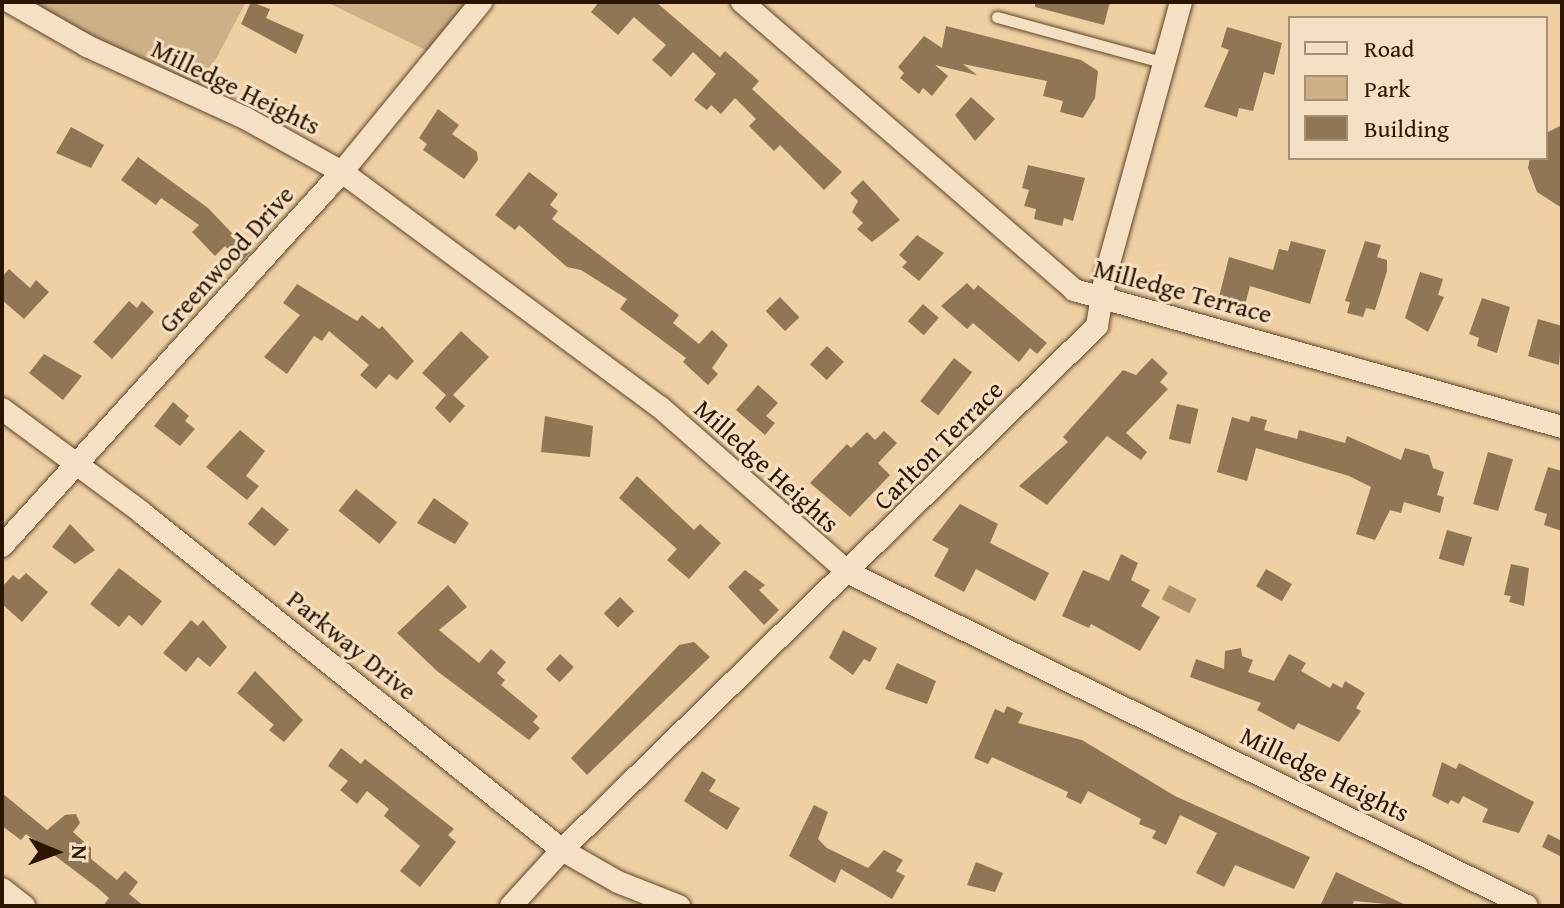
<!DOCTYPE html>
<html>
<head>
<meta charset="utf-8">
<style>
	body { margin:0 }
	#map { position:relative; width:1564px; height:908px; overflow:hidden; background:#efd0a3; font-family:"Gentium Book Plus",serif }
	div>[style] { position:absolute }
	.green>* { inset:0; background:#ceb087 }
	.water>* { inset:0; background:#ad906c; transform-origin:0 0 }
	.building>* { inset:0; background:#917655; transform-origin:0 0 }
	.roads { filter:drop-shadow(0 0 2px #5d4429) drop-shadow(0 0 2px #5d4429) }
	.service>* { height:11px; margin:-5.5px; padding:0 5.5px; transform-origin:5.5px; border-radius:5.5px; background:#f5e0c3 }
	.minor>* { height:22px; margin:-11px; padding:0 11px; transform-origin:11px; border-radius:11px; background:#f5e0c3 }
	span { translate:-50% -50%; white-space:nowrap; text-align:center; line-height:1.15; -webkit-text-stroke:6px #f5e0c3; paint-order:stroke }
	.street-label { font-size:26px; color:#2c1500 }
	.frame { position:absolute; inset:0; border:4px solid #2c1500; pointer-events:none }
	.legend { position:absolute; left:1288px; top:16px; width:260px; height:144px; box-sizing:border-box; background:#f5e0c3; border:2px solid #a58f75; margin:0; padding:10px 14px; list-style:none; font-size:24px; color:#2c1500 }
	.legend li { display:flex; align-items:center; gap:16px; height:40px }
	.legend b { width:40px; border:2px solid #a58f75 }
	.north { position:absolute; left:16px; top:812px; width:80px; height:80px; -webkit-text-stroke:6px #f5e0c3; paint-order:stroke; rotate:91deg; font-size:22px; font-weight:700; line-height:32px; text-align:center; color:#2c1500 }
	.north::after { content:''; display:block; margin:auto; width:28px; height:36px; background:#2c1500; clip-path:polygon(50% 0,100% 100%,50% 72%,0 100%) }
</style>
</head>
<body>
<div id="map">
	<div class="green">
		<div style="clip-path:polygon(31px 2px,246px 2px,201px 87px,107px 46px)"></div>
		<div style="clip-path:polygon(326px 2px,469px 2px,434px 54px)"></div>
	</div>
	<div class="water">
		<div style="left:1169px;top:585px;width:31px;height:16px;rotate:27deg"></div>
	</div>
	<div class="building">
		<div style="clip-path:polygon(251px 2px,270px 9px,266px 18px,304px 35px,296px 54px,241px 24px)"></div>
		<div style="clip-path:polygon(599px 2px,656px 2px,720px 57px,725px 51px,759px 81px,752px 89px,842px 172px,824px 190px,780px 145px,774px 151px,749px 126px,756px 119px,735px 98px,721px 114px,711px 105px,707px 110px,694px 100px,716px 74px,693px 52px,671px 77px,652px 60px,666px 45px,634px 17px,618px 35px,591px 12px)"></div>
		<div style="clip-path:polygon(1035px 2px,1110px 2px,1104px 25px,1035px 7px)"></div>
		<div style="clip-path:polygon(946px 26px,1081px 60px,1098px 71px,1095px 98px,1083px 118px,1060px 112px,1063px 101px,1043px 96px,1047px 81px,963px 64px,977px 75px,935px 65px,948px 76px,932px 96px,923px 88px,919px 94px,900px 78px,904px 73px,898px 67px,924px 36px,942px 48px)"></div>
		<div style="clip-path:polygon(1227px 27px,1282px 43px,1274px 75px,1264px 72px,1253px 111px,1239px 108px,1237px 117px,1204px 107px,1229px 50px,1221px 47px)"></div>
		<div style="clip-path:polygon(971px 97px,995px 119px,975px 141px,955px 115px)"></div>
		<div style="clip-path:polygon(438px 109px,459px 125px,452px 134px,477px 152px,478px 160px,464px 179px,423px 150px,427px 144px,419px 138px)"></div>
		<div style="clip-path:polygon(1562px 125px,1562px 208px,1537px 192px,1528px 168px,1530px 158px,1546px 158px,1546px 133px)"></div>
		<div style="clip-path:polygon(71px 127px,104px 145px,91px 168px,56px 153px)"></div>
		<div style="clip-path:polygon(138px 157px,208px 208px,250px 252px,241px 262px,225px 246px,215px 256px,192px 232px,199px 225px,161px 198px,156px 205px,121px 180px)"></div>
		<div style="clip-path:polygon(1028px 165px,1085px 178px,1073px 221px,1064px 218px,1062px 226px,1034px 219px,1036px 209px,1024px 206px,1029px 190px,1022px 188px)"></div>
		<div style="clip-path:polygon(529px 172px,558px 194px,550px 205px,558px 211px,552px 219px,679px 315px,673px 323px,699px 344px,712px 330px,728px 345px,712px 368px,718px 374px,708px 385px,683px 362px,686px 358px,620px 309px,627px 299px,581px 270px,567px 267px,519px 225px,515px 230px,495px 215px)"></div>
		<div style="clip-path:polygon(863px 180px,900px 220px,872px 242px,857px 229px,863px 223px,852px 212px,858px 201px,850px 193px)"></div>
		<div style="clip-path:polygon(917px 235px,944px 253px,919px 281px,902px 267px,907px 262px,899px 255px)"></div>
		<div style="clip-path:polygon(1291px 241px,1326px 250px,1310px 304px,1250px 286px,1245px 305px,1219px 297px,1229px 257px,1273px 270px,1279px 249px,1288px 251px)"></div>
		<div style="clip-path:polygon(1365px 241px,1381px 245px,1377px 257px,1387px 260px,1387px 271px,1375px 310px,1366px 308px,1363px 317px,1347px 313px,1350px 302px,1345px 301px)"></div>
		<div style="clip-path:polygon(9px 269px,30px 288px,36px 280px,49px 292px,24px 319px,2px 300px,2px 277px)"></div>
		<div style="clip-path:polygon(1420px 272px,1443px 279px,1438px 295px,1444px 297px,1428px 332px,1405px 318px)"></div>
		<div style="clip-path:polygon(967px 283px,974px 290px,978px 285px,1047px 343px,1037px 354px,1030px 348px,1019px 362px,973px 323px,967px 329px,941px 306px)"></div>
		<div style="clip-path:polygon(297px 284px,357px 321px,362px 315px,379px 329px,382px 326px,414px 361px,397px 380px,389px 374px,376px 389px,360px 375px,369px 365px,329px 331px,322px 341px,314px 336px,287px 374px,264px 357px,300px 315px,283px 303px)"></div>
		<div style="left:780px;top:297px;width:28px;height:20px;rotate:46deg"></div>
		<div style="clip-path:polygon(1482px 298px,1510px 307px,1497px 353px,1477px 346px,1479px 338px,1469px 334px)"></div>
		<div style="clip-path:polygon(129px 301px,137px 308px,142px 301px,154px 312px,112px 359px,93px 342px)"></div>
		<div style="left:923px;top:304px;width:21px;height:23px;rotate:41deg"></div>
		<div style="clip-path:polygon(1538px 319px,1562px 326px,1559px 365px,1528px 356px)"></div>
		<div style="clip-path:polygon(461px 331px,489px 357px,453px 395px,465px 406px,450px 423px,435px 408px,446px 395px,422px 373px)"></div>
		<div style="left:827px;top:346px;width:23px;height:25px;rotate:43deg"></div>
		<div style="clip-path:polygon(44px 354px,82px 376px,63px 400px,29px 373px)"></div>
		<div style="left:954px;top:358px;width:23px;height:55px;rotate:38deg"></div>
		<div style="clip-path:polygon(1152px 358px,1168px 373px,1160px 382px,1168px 389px,1126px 433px,1147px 452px,1141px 460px,1107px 436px,1047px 505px,1019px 486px,1068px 442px,1063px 437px,1123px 370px,1136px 375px)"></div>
		<div style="clip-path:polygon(758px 385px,778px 403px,766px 416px,775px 423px,765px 435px,736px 410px)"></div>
		<div style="clip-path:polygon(173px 402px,189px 416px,185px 421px,195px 429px,180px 446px,154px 426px)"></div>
		<div style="left:1177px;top:404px;width:22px;height:36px;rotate:13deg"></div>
		<div style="clip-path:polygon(545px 416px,593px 426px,590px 457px,541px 452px)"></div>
		<div style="clip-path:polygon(1251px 416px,1267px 420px,1264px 430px,1297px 439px,1299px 430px,1345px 443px,1347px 436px,1401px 460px,1405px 448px,1429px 455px,1433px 468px,1444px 472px,1437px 495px,1444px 497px,1440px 513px,1404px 502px,1401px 513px,1390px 510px,1375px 540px,1356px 534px,1371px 487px,1349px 476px,1256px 448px,1247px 481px,1217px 472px,1232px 417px,1249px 422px)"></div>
		<div style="clip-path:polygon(240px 430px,265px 451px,246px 476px,259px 486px,247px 500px,206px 467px)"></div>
		<div style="clip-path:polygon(884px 431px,897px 443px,878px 463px,890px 475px,850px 517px,810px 483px,847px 444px,851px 448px,867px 432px,875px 440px)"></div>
		<div style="left:1488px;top:452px;width:26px;height:54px;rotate:16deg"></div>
		<div style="clip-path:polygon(1548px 467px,1562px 471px,1562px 531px,1544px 525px,1547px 514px,1534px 510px)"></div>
		<div style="clip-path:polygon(637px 476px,694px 530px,700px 524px,721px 543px,689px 579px,667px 560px,677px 549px,619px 498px)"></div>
		<div style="left:356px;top:489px;width:53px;height:28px;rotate:39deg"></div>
		<div style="clip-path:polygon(434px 498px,469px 523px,455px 544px,417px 523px)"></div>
		<div style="clip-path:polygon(960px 504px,998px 524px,990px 543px,1049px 573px,1035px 601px,976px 569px,964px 592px,934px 576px,949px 549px,932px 540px)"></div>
		<div style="left:262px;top:507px;width:35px;height:22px;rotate:40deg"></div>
		<div style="clip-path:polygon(70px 524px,95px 550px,75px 564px,52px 547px)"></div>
		<div style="left:1447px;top:530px;width:26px;height:30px;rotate:16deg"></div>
		<div style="clip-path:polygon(1121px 554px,1138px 563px,1131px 580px,1150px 590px,1141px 606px,1160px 617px,1140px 651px,1091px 624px,1089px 628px,1062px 616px,1083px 570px,1109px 581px)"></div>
		<div style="clip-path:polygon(1511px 564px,1529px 568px,1524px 606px,1509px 602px,1511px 596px,1504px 595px)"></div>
		<div style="clip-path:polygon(119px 568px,162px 601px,142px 626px,129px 615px,119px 627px,90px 604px)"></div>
		<div style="left:1266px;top:569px;width:30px;height:20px;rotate:30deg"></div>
		<div style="clip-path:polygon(745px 570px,765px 585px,759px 590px,779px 610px,764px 625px,728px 587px)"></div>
		<div style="clip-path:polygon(26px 573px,48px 592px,22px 622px,2px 604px,2px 587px,13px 575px,19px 580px)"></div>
		<div style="clip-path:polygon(448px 585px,467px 607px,439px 630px,479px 663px,491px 649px,506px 662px,497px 673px,505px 680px,501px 685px,538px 716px,533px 722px,540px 728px,529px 740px,437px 671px,397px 633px)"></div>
		<div style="left:620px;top:597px;width:20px;height:23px;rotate:45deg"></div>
		<div style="clip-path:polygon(191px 620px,198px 626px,203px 620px,227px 647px,210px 667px,198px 657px,186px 672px,163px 653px)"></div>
		<div style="clip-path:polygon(843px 630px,877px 648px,870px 662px,864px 659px,853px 675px,829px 658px)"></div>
		<div style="clip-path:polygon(694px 642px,710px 657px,587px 775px,571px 758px,679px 645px)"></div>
		<div style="clip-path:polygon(1241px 648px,1242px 656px,1253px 660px,1248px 672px,1274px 681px,1289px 654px,1306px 663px,1301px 671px,1330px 688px,1333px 683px,1342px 688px,1345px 681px,1365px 693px,1356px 708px,1361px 711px,1339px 742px,1298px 723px,1294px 730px,1257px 710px,1261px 703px,1190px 677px,1196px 659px,1224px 669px,1225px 651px)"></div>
		<div style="left:560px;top:654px;width:19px;height:21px;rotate:43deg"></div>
		<div style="clip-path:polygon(897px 663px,936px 681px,927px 704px,885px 689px)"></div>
		<div style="clip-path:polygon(255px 671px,303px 720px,284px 742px,269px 730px,274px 725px,237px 693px)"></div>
		<div style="clip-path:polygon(1007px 706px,1023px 713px,1018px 723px,1082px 740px,1175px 796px,1310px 857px,1294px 889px,1235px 865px,1224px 887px,1196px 873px,1217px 833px,1180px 815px,1166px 845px,1152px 838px,1156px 831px,1139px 824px,1141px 819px,1088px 791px,1081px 804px,1066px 797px,1068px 792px,992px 757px,988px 764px,974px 758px,995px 709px,1004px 713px)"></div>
		<div style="clip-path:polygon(341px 748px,361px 764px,365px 759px,454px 829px,448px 835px,456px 842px,420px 887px,400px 871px,420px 846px,384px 816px,389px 809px,367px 791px,357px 804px,340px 790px,348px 781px,328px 766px)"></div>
		<div style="clip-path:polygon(1442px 762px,1456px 769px,1459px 763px,1534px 802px,1519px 833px,1482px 822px,1488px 809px,1463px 796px,1459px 804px,1451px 800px,1448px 804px,1432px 796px)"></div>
		<div style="clip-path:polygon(702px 771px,716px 780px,709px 791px,740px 808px,727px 830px,684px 801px)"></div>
		<div style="clip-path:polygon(2px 793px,47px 830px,65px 815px,76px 814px,80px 823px,73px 832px,91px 848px,91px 859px,117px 880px,125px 871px,138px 882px,129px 894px,144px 906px,103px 906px,109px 898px,99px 889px,26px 834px,21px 840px,2px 826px)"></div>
		<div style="clip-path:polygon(814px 805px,828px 812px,818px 839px,827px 848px,868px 868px,884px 850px,903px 860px,896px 871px,905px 876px,892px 899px,841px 869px,835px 883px,789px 856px)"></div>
		<div style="clip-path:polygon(1548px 834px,1562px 841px,1562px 857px,1542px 847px)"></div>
		<div style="clip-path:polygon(976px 862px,1003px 873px,995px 892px,967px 885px)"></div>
		<div style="clip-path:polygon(1336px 872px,1355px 881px,1408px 906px,1354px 901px,1352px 906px,1320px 906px)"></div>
	</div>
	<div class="roads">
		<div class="service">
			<div style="left:997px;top:17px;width:174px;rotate:15.3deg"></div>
		</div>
		<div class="minor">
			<div style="left:10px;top:2px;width:89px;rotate:29.7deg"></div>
			<div style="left:87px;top:46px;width:174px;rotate:24.5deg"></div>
			<div style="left:245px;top:118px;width:111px;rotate:29.1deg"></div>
			<div style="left:342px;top:172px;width:395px;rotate:36.5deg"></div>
			<div style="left:660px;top:407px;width:252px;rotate:41.3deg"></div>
			<div style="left:849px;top:573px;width:755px;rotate:26.16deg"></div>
			<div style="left:742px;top:2px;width:440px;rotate:40.9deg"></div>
			<div style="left:1074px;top:290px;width:507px;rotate:15.68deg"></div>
			<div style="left:2px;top:409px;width:173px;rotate:36.5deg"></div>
			<div style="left:141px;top:512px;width:540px;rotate:38.76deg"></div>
			<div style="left:562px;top:850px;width:64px;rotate:29.7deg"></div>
			<div style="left:618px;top:882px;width:66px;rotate:21.5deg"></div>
			<div style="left:2px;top:546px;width:505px;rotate:-47.73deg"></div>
			<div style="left:342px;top:172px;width:220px;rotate:-50.7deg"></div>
			<div style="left:2px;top:889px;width:28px;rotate:38deg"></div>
			<div style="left:511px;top:906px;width:76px;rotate:-47.7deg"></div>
			<div style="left:562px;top:850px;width:749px;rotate:-44.4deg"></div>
			<div style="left:1097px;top:326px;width:49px;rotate:-80.5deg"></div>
			<div style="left:1105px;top:278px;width:286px;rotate:-74.6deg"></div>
		</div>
	</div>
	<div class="street-label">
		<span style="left:236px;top:87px;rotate:26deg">Milledge Heights</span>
		<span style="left:226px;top:259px;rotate:-48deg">Greenwood Drive</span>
		<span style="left:1183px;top:291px;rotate:15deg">Milledge Terrace</span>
		<span style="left:938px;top:445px;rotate:-45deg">Carlton Terrace</span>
		<span style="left:767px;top:466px;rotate:42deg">Milledge Heights</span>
		<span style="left:352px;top:645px;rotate:39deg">Parkway Drive</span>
		<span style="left:1325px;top:774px;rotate:26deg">Milledge Heights</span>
	</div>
	<div class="frame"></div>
	<ul class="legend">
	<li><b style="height:10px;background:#f5e0c3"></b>Road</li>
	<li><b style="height:22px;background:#ceb087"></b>Park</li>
	<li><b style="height:22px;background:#917655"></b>Building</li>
	</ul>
	<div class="north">N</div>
</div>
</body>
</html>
